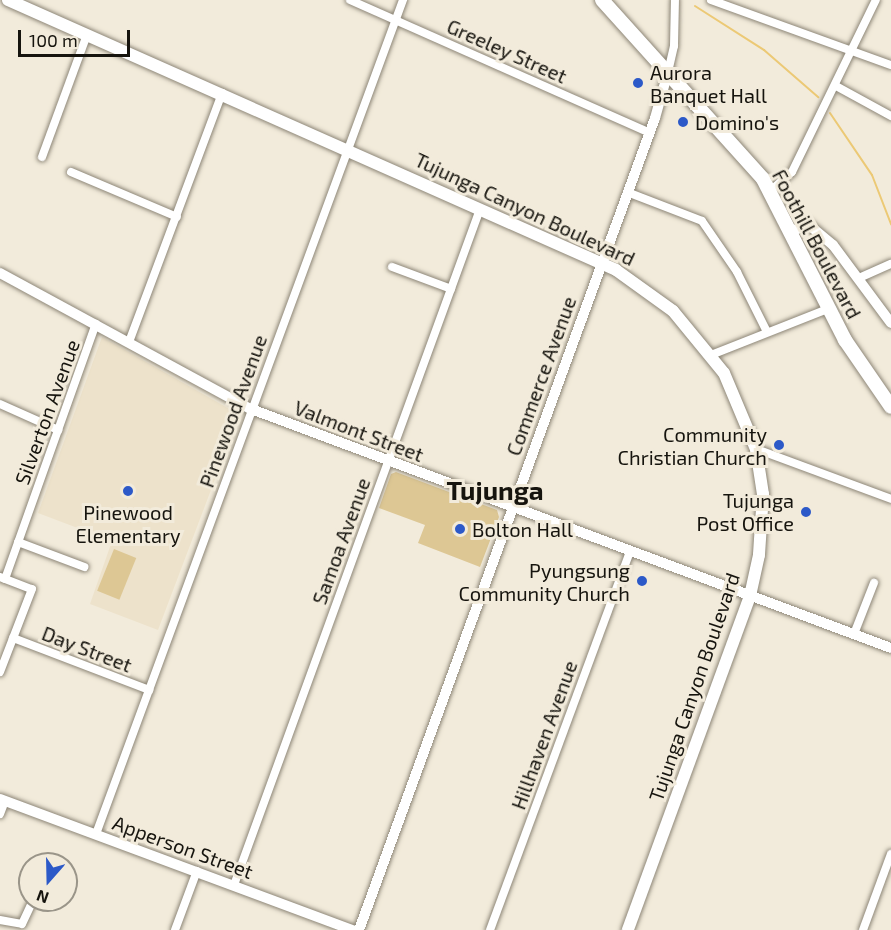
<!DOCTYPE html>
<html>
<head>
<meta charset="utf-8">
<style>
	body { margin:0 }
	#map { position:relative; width:891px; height:930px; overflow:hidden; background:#f2ebdb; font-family:"Exo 2",sans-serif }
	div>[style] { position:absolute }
	.built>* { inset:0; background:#ede2cb }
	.green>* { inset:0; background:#ddc794; transform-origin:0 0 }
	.stream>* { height:2px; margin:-1px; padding:0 1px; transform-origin:1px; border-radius:1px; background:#ecc975 }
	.roads { filter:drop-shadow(0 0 2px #8d8677) drop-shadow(0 0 2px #8d8677) }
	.minor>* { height:8px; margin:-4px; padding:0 4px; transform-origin:4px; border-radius:4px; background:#fff }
	.tertiary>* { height:10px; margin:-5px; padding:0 5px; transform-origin:5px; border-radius:5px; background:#fff }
	.secondary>* { height:12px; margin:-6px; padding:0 6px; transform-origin:6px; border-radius:6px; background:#fff }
	.primary>* { height:14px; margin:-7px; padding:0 7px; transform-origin:7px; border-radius:7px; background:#fff }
	.dots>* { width:16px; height:16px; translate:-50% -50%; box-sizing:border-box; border:3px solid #f2ebdb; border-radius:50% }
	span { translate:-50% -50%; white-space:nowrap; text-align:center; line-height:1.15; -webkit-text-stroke:6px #f2ebdb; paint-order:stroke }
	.street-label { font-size:20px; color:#16140e }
	.poi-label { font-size:20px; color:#16140e }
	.left { translate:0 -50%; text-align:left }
	.right { translate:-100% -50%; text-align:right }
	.district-label { font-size:26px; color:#16140e; font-weight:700 }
	.north { position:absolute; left:18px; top:852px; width:60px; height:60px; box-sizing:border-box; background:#f2ebdb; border:2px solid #9a9589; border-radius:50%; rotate:200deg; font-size:16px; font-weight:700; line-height:24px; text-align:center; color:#16140e }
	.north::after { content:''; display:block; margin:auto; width:21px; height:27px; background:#2c59c8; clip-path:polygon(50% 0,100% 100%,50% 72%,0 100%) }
	.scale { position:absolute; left:18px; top:30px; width:112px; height:27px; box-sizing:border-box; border:3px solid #16140e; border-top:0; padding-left:8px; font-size:18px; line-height:21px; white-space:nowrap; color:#16140e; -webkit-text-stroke:4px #f2ebdb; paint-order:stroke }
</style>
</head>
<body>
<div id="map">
	<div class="built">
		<div style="clip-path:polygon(102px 337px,233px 411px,237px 421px,158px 630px,90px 604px,112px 541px,38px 513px)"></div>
	</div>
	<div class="green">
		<div style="clip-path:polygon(396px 472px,497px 510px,499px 517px,480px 567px,418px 543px,425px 525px,379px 508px,391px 474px)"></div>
		<div style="left:114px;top:549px;width:24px;height:45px;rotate:22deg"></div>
	</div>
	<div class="stream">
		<div style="left:695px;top:6px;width:82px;rotate:32.5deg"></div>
		<div style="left:764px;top:50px;width:72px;rotate:41deg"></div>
		<div style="left:830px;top:113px;width:75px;rotate:55.9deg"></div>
		<div style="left:872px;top:175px;width:53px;rotate:68.8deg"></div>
	</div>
	<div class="roads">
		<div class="minor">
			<div style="left:350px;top:0;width:328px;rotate:23.9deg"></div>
			<div style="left:711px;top:0;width:191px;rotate:19.9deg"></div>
			<div style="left:668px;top:72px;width:27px;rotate:-77deg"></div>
			<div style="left:674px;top:46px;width:46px;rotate:-88.8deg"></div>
			<div style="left:836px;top:86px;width:63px;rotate:28.6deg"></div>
			<div style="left:42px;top:157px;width:130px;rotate:-69.8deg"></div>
			<div style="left:71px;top:172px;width:115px;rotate:23deg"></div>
			<div style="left:770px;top:191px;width:29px;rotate:-41deg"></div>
			<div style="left:792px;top:172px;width:191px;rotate:-64deg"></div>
			<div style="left:627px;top:192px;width:80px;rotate:21.1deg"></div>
			<div style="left:702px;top:221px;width:62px;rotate:55.5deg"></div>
			<div style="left:737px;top:272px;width:67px;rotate:63.4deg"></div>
			<div style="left:392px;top:267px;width:63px;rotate:20.4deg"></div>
			<div style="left:859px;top:278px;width:35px;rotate:-24deg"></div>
			<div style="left:129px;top:342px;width:266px;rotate:-69.5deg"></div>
			<div style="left:711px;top:355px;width:126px;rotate:-21.5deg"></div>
			<div style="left:0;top:404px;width:64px;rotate:24.1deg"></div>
			<div style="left:756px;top:449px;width:144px;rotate:20.3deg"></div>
			<div style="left:18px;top:542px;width:71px;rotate:20.7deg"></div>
			<div style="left:0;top:577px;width:34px;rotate:21deg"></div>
			<div style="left:32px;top:589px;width:89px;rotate:111.1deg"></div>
			<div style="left:5px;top:579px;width:271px;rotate:-70.4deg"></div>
			<div style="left:854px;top:634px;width:55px;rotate:-68.6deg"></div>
			<div style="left:13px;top:638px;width:146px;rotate:20.9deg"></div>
			<div style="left:0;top:814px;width:14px;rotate:-69deg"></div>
			<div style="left:96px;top:834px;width:889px;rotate:-69.79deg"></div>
			<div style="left:234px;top:885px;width:719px;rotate:-70deg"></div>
			<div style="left:0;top:920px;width:22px;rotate:10deg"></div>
			<div style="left:22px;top:924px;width:26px;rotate:-65deg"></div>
			<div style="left:175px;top:930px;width:63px;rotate:-69.6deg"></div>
			<div style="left:490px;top:930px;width:404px;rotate:-69.7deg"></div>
			<div style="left:863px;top:930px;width:81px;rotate:-69.8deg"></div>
		</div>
		<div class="tertiary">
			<div style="left:791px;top:231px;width:19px;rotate:-18deg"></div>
			<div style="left:809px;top:225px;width:31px;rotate:40deg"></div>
			<div style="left:833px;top:245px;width:97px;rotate:53.4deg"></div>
			<div style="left:0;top:273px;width:285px;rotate:28.5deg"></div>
			<div style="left:251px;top:409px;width:683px;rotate:20.48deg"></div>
			<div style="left:0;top:799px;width:377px;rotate:20.4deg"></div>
			<div style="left:359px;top:930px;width:864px;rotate:-69.97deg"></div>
			<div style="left:655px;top:118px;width:48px;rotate:-74.2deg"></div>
		</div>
		<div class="secondary">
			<div style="left:8px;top:0;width:665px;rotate:23.94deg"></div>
			<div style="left:616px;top:270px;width:70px;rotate:35.7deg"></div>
			<div style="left:673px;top:311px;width:80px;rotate:50.6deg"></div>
			<div style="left:724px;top:373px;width:82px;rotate:67.2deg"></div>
			<div style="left:756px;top:449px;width:46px;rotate:81.2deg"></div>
			<div style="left:763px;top:494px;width:61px;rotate:93.8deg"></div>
			<div style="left:759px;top:555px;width:42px;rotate:102.4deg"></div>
			<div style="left:750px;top:596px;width:356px;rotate:110.1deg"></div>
		</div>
		<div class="primary">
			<div style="left:602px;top:0;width:241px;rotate:48deg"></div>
			<div style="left:763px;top:179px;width:181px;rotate:63deg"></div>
			<div style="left:845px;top:340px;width:81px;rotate:55.5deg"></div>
		</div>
	</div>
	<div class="dots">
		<div style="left:638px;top:83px;background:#2c59c8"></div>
		<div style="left:683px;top:122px;background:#2c59c8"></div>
		<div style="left:779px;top:445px;background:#2c59c8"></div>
		<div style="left:128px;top:491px;background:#2c59c8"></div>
		<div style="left:806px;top:512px;background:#2c59c8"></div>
		<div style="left:460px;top:529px;background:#2c59c8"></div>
		<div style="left:642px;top:581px;background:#2c59c8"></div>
	</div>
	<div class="street-label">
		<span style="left:507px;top:51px;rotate:24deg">Greeley Street</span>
		<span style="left:525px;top:209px;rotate:25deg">Tujunga Canyon Boulevard</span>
		<span style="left:817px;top:244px;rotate:62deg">Foothill Boulevard</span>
		<span style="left:541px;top:376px;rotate:-70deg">Commerce Avenue</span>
		<span style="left:233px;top:411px;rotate:-70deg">Pinewood Avenue</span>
		<span style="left:47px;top:412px;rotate:-70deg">Silverton Avenue</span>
		<span style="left:359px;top:431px;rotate:21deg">Valmont Street</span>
		<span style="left:341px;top:541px;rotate:-70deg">Samoa Avenue</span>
		<span style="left:87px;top:649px;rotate:21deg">Day Street</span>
		<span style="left:694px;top:687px;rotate:-71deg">Tujunga Canyon Boulevard</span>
		<span style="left:544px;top:735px;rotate:-70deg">Hillhaven Avenue</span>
		<span style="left:183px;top:847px;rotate:20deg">Apperson Street</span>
	</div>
	<div class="poi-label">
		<span class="left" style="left:650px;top:84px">Aurora<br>Banquet Hall</span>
		<span class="left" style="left:695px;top:122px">Domino's</span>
		<span class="right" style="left:767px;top:446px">Community<br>Christian Church</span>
		<span class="right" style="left:794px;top:512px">Tujunga<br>Post Office</span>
		<span style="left:128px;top:524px">Pinewood<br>Elementary</span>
		<span class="left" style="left:472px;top:529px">Bolton Hall</span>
		<span class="right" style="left:630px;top:582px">Pyungsung<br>Community Church</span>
	</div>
	<div class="district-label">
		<span style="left:495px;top:490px">Tujunga</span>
	</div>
	<div class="north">N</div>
	<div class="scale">100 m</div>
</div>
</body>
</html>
